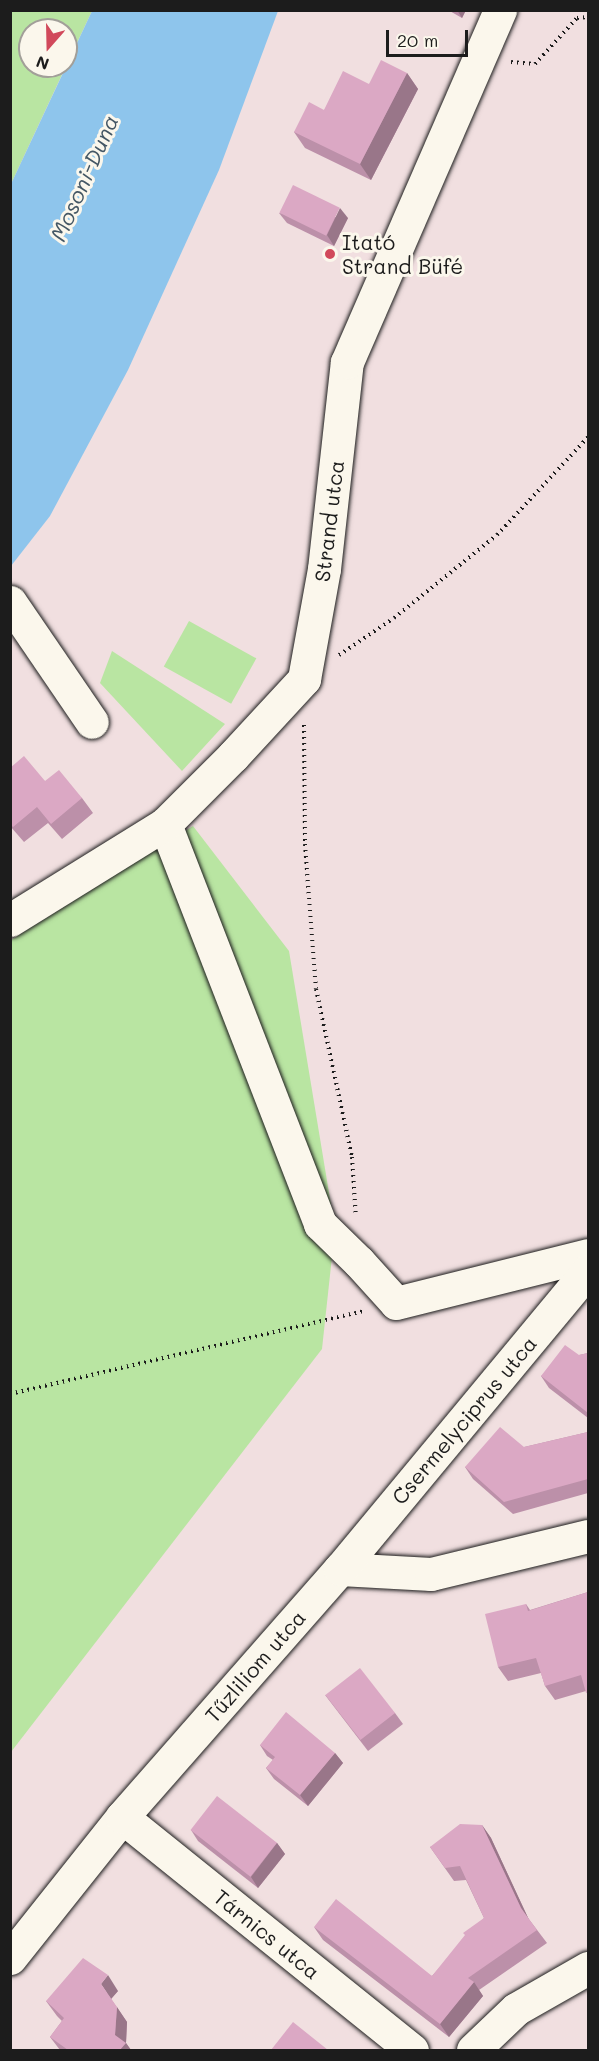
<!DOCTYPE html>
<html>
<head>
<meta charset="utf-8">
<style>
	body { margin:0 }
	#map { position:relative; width:599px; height:2061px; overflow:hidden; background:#f1dfe0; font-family:Mali,sans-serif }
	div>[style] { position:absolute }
	.green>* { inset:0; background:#b9e5a2; transform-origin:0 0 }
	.water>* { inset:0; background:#8ec5ec }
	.path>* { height:4px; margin-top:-2px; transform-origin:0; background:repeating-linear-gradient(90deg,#1c1c1c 0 1.5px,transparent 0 6px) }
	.roads { filter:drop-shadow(0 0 2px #1c1c1c) drop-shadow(0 0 2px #1c1c1c) }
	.minor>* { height:33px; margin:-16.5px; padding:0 16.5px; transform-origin:16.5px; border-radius:16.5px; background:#fbf7ec }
	.wall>* { inset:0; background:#bc90a9 }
	.shaded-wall>* { inset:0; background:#997689 }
	.building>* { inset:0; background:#dba8c4; transform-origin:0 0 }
	.dots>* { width:16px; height:16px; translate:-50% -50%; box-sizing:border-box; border:3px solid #fbf7ec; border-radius:50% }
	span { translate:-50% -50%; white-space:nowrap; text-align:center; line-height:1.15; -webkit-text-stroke:6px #fbf7ec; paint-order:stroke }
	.poi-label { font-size:21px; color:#1c1c1c }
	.left { translate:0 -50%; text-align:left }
	.street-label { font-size:21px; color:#1c1c1c }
	.water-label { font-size:22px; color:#445765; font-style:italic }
	.frame { position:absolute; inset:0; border:12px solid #1c1c1c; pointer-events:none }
	.north { position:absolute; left:18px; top:18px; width:60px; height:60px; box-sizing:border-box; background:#fbf7ec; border:2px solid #a29f99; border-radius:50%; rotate:200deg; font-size:16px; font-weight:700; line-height:24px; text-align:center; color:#1c1c1c }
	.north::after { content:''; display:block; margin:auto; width:21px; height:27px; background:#d1495b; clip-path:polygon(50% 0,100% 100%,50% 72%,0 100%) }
	.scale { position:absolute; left:386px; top:30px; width:82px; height:27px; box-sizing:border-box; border:3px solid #1c1c1c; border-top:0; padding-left:8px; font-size:18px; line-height:21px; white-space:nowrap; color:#1c1c1c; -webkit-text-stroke:4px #fbf7ec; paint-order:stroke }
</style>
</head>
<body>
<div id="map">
	<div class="green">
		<div style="clip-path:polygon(11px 11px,92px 11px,66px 66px,66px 30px,30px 30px,30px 66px,66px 66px,11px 184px)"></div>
		<div style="left:189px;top:621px;width:77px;height:52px;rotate:29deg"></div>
		<div style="clip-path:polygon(112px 651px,225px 724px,182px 771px,100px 683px)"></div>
		<div style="clip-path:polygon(193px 826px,289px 951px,335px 1229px,322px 1349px,11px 1752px,11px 940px)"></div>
	</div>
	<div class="water">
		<div style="clip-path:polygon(92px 11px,278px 11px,219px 170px,128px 370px,50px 516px,11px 566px,11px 184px)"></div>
	</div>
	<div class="path">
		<div style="left:511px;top:62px;width:24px;rotate:5deg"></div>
		<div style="left:535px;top:64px;width:62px;rotate:-47.6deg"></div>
		<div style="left:577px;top:18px;width:11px;rotate:-5deg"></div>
		<div style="left:339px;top:655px;width:66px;rotate:-33.9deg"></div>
		<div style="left:394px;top:618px;width:132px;rotate:-38.9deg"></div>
		<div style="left:497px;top:535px;width:134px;rotate:-47.1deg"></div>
		<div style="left:304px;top:725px;width:119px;rotate:89.5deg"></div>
		<div style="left:305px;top:844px;width:145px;rotate:85.7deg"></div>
		<div style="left:316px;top:989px;width:172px;rotate:77.9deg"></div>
		<div style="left:352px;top:1157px;width:60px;rotate:86.2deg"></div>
		<div style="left:10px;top:1394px;width:363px;rotate:-13.2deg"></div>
	</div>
	<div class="roads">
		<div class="minor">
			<div style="left:10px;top:602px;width:145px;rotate:55.7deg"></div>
			<div style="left:165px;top:824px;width:429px;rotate:68.8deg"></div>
			<div style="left:320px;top:1224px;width:54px;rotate:44.3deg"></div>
			<div style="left:359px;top:1262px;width:55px;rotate:47.9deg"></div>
			<div style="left:396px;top:1303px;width:198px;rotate:-14deg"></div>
			<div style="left:10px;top:920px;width:182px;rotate:-31.8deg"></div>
			<div style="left:165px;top:824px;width:96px;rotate:-45deg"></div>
			<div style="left:233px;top:756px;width:105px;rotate:-47.3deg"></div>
			<div style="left:304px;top:679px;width:112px;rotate:-79.7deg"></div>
			<div style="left:324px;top:569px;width:208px;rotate:-83.7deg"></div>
			<div style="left:347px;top:362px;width:384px;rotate:-66.5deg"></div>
			<div style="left:340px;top:1569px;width:91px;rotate:3.1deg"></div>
			<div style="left:431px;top:1574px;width:162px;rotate:-13.6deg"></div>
			<div style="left:122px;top:1817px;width:372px;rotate:38.8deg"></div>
			<div style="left:10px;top:1958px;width:180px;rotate:-51.5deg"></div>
			<div style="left:122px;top:1817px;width:330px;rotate:-48.7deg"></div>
			<div style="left:340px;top:1569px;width:388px;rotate:-50.3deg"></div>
			<div style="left:473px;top:2050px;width:59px;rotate:-43.6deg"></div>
			<div style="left:516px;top:2009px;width:83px;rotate:-29.7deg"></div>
		</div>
	</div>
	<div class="wall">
		<div style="clip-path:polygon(448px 10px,466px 10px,462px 18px)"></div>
		<div style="clip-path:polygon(407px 73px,418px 89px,371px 180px,305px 148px,294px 132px,324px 110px,369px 84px)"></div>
		<div style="clip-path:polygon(279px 213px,348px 218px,334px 246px,287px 223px)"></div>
		<div style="clip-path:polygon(10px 768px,45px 781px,82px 798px,93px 813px,62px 839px,48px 823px,24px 842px,10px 826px)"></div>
		<div style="clip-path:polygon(588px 1353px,588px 1418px,549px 1388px,541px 1376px,579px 1355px)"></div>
		<div style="clip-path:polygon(588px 1432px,588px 1493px,513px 1514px,473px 1479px,465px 1467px,524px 1447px)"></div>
		<div style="clip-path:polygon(588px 1592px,588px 1696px,586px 1691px,555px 1700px,545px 1686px,541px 1673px,508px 1681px,498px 1667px,526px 1604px,530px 1610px)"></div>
		<div style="clip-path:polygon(325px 1695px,395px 1713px,403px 1724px,368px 1751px)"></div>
		<div style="clip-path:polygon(260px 1745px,335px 1753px,343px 1763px,308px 1806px,274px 1779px,266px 1768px,273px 1760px,267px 1756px)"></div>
		<div style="clip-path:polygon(482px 1825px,491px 1838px,528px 1918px,547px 1943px,479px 1990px,483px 1996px,449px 2037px,323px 1940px,314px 1927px,432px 1976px,484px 1918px,466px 1880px,454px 1881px,430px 1847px)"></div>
		<div style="clip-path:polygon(191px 1830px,277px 1843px,285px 1854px,258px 1888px,198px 1841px)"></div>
		<div style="clip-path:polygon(118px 1991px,111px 1999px,127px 2022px,126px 2043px,131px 2050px,60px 2050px,50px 2037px,62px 2021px,57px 2016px,46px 2001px)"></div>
	</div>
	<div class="shaded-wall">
		<div style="clip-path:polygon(457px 10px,466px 10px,462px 18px)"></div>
		<div style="clip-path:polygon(407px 73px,418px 89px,371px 180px,360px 164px)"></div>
		<div style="clip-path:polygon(340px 208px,348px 218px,334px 246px,327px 235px)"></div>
		<div style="clip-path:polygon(335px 1753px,343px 1763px,308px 1806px,300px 1795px)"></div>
		<div style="clip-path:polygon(482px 1825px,491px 1838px,530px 1922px,521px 1908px)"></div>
		<div style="clip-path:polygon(277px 1843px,285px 1854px,258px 1888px,251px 1877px)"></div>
		<div style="clip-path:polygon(108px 1975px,118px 1991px,111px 1999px,101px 1984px)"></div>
		<div style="clip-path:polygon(474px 1982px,483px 1996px,449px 2037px,440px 2024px)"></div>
		<div style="clip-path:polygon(117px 2007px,127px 2022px,126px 2043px,131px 2050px,120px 2050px,115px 2035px)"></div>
	</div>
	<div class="building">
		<div style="clip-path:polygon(381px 60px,407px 73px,360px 164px,294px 132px,309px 102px,324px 110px,343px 71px,369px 84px)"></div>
		<div style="left:293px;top:185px;width:52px;height:31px;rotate:26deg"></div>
		<div style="clip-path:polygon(24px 756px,45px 781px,59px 770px,82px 798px,51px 824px,37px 807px,13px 827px,10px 824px,10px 768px)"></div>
		<div style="clip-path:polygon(565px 1345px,579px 1355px,588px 1353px,588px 1413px,541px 1376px)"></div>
		<div style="clip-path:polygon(500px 1427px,524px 1447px,588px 1432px,588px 1479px,504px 1502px,465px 1467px)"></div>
		<div style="clip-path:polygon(588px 1592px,588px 1692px,586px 1693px,581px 1675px,545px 1686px,536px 1658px,498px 1667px,485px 1614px,526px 1604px,528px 1611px)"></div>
		<div style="left:360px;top:1668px;width:57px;height:44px;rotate:52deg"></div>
		<div style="clip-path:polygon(286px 1712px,335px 1753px,300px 1795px,266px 1768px,275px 1757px,260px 1745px)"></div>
		<div style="left:217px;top:1796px;width:76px;height:43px;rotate:38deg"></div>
		<div style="clip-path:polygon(460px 1824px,482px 1825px,521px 1908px,537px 1930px,468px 1978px,474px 1982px,440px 2024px,314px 1927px,336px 1899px,432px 1976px,465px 1935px,463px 1933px,484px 1918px,460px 1866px,445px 1868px,430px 1847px)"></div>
		<div style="clip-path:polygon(83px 1958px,108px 1975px,101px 1984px,117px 2007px,115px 2035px,126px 2043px,120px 2050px,68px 2050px,50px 2037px,64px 2018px,46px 2001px)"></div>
		<div style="clip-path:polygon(293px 2022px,328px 2050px,271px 2050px)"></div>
	</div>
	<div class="dots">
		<div style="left:330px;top:254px;background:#d1495b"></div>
	</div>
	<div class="poi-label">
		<span class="left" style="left:342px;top:254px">Itató<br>Strand Büfé</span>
	</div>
	<div class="street-label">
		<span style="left:329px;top:521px;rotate:-83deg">Strand utca</span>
		<span style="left:464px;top:1420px;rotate:-50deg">Csermelyciprus utca</span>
		<span style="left:255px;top:1666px;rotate:-49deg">Tűzliliom utca</span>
		<span style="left:267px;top:1934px;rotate:39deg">Tárnics utca</span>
	</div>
	<div class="water-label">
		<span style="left:84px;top:178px;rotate:-66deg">Mosoni-Duna</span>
	</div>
	<div class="frame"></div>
	<div class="north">N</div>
	<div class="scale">20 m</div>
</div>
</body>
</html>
